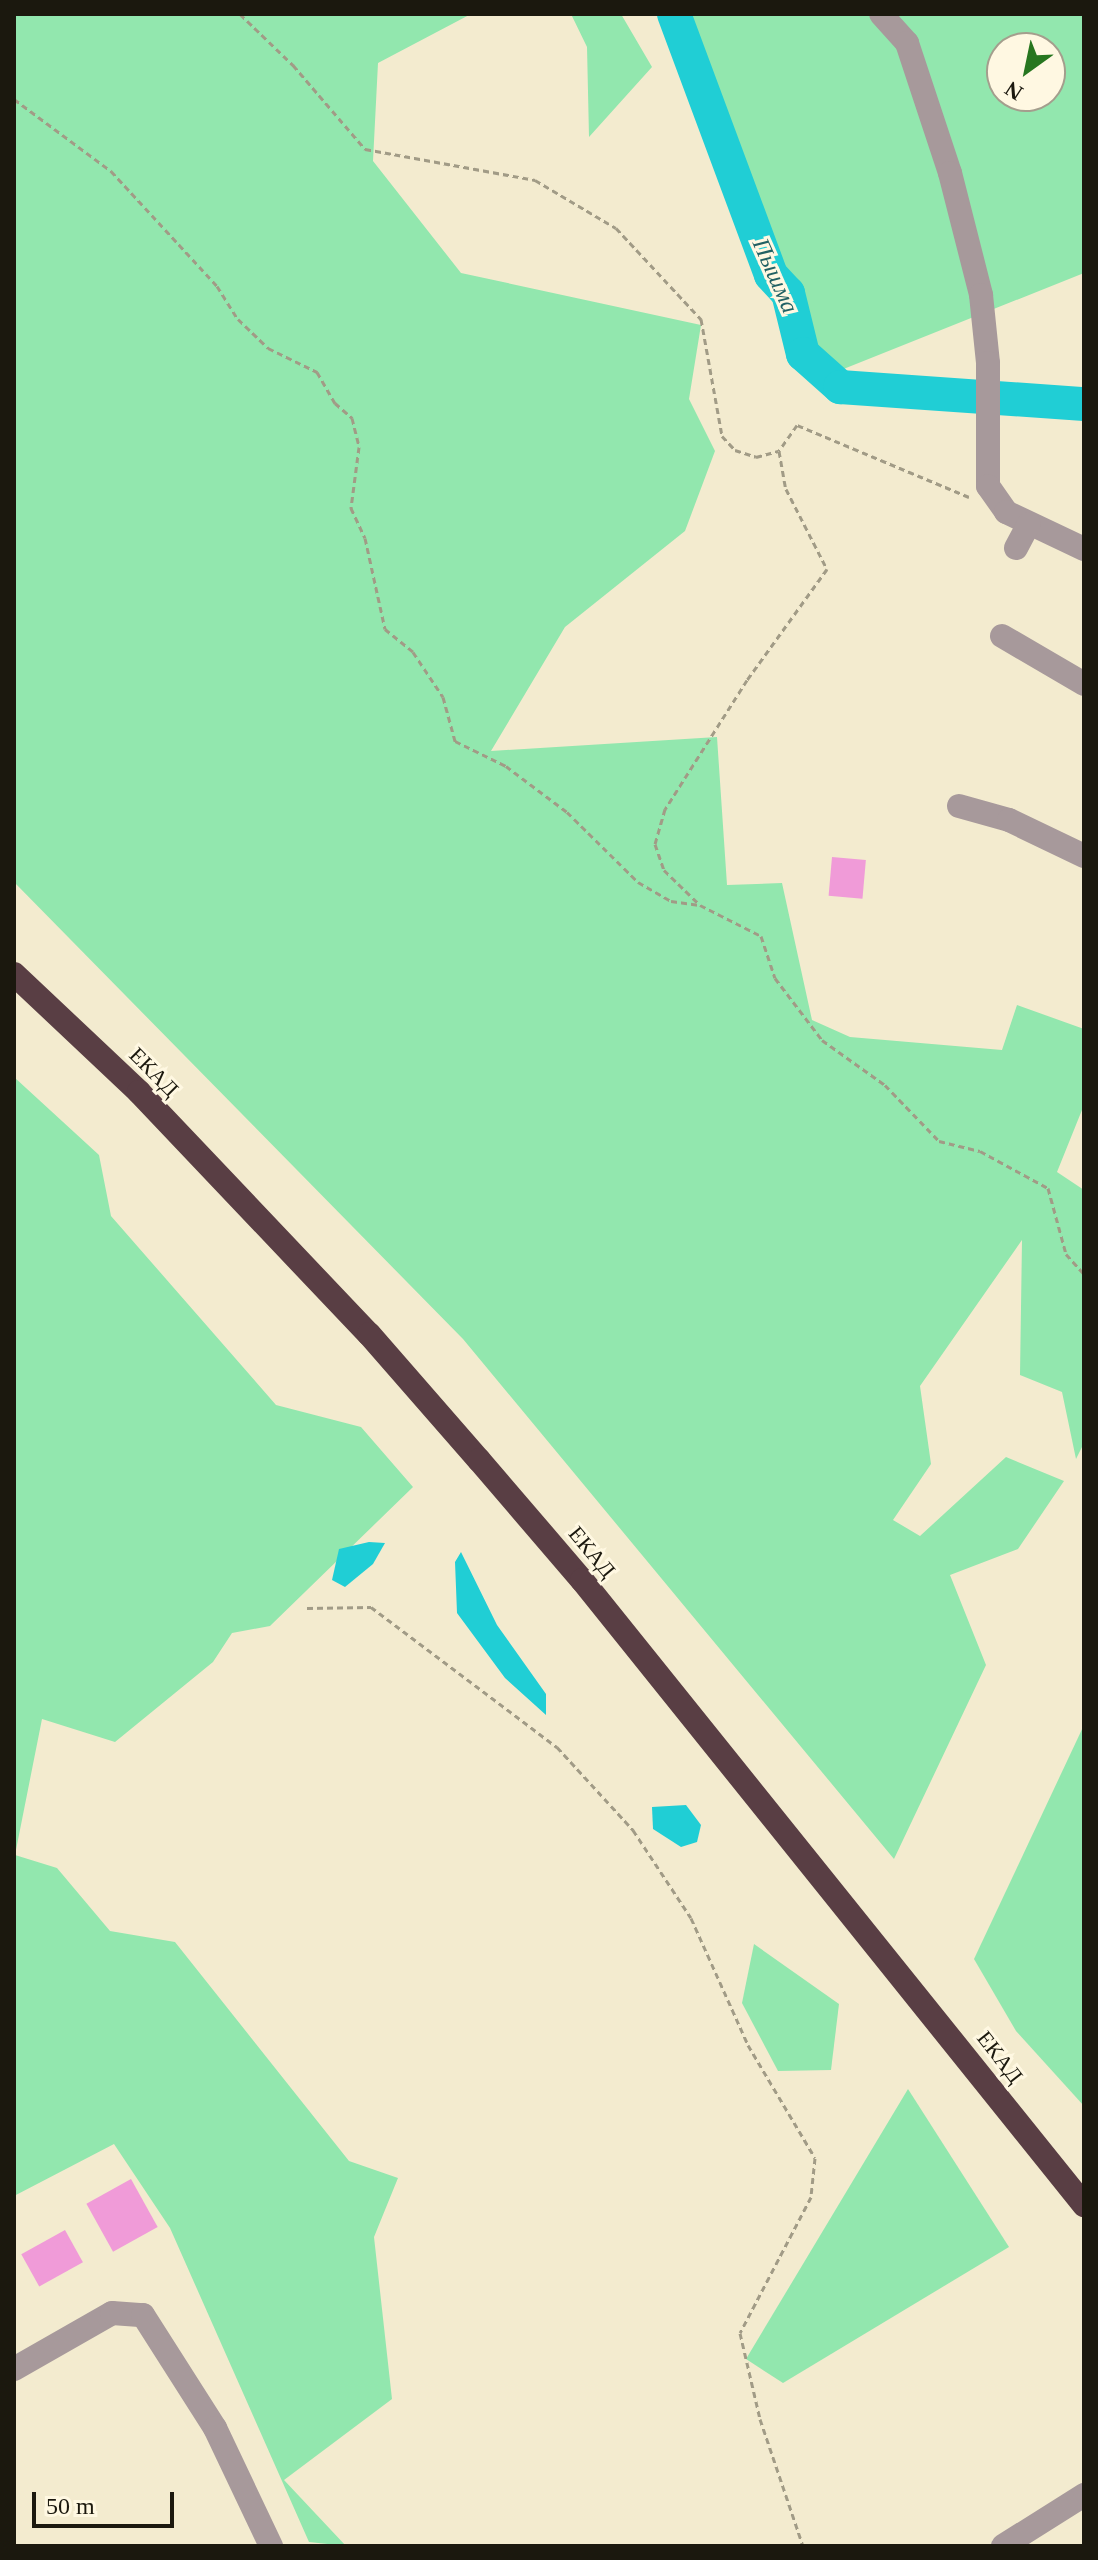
<!DOCTYPE html>
<html>
<head>
<meta charset="utf-8">
<style>
	body { margin:0 }
	#map { position:relative; width:1098px; height:2560px; overflow:hidden; background:#f3ebcf; font-family:"Times New Roman",serif }
	div>[style] { position:absolute }
	.green>* { inset:0; background:#92e7ae }
	.water>* { inset:0; background:#20ced5 }
	.river>* { height:34px; margin:-17px; padding:0 17px; transform-origin:17px; border-radius:17px; background:#20ced5 }
	.building>* { inset:0; background:#f09bd8; transform-origin:0 0 }
	.path>* { height:3px; margin-top:-1.5px; transform-origin:0; background:repeating-linear-gradient(90deg,#a19b86 0 6px,transparent 0 10px) }
	.minor>* { height:24px; margin:-12px; padding:0 12px; transform-origin:12px; border-radius:12px; background:#a7999b }
	.highway>* { height:24px; margin:-12px; padding:0 12px; transform-origin:12px; border-radius:12px; background:#593e44 }
	span { translate:-50% -50%; white-space:nowrap; text-align:center; line-height:1.15; -webkit-text-stroke:6px #fff8e2; paint-order:stroke }
	.street-label { font-size:22px; color:#1b180e }
	.water-label { font-size:24px; color:#226164; font-style:italic }
	.frame { position:absolute; inset:0; border:16px solid #1b180e; pointer-events:none }
	.north { position:absolute; left:986px; top:32px; width:80px; height:80px; box-sizing:border-box; background:#fff8e2; border:2px solid #a49e8d; border-radius:50%; rotate:213deg; font-size:22px; font-weight:700; line-height:32px; text-align:center; color:#1b180e }
	.north::after { content:''; display:block; margin:auto; width:28px; height:36px; background:#27761f; clip-path:polygon(50% 0,100% 100%,50% 72%,0 100%) }
	.scale { position:absolute; left:32px; top:2492px; width:142px; height:36px; box-sizing:border-box; border:4px solid #1b180e; border-top:0; padding-left:10px; font-size:24px; line-height:28px; white-space:nowrap; color:#1b180e; -webkit-text-stroke:6px #fff8e2; paint-order:stroke }
</style>
</head>
<body>
<div id="map">
	<div class="green">
		<div style="clip-path:polygon(14px 14px,471px 14px,378px 63px,373px 161px,461px 273px,701px 325px,689px 399px,715px 451px,685px 531px,565px 627px,491px 751px,717px 737px,727px 885px,782px 883px,812px 1020px,850px 1037px,1002px 1050px,1017px 1005px,1084px 1029px,1084px 1105px,1057px 1172px,1084px 1190px,1084px 1443px,1076px 1459px,1062px 1392px,1020px 1375px,1022px 1240px,920px 1386px,931px 1464px,893px 1520px,920px 1536px,1006px 1457px,1064px 1481px,1018px 1549px,950px 1575px,986px 1665px,894px 1859px,463px 1339px,14px 882px)"></div>
		<div style="clip-path:polygon(571px 14px,621px 14px,652px 67px,589px 137px,587px 47px)"></div>
		<div style="clip-path:polygon(evenodd,676px 14px,1084px 14px,1084px 273px,831px 374px,750px 206px,676px 14px,1002px 48px,1050px 48px,1050px 96px,1002px 96px,1002px 48px)"></div>
		<div style="clip-path:polygon(14px 1077px,99px 1155px,111px 1216px,276px 1405px,361px 1427px,413px 1487px,270px 1626px,232px 1633px,213px 1662px,115px 1742px,42px 1719px,15px 1855px,57px 1868px,110px 1931px,175px 1942px,349px 2161px,398px 2178px,374px 2237px,392px 2399px,284px 2480px,346px 2546px,309px 2542px,170px 2228px,114px 2144px,14px 2196px)"></div>
		<div style="clip-path:polygon(1084px 1725px,1084px 2106px,1016px 2031px,974px 1959px)"></div>
		<div style="clip-path:polygon(754px 1944px,839px 2004px,831px 2070px,778px 2071px,742px 2003px)"></div>
		<div style="clip-path:polygon(908px 2089px,1009px 2247px,783px 2383px,746px 2359px)"></div>
	</div>
	<div class="water">
		<div style="clip-path:polygon(369px 1542px,385px 1543px,373px 1564px,345px 1587px,332px 1580px,339px 1549px)"></div>
		<div style="clip-path:polygon(461px 1552px,497px 1625px,546px 1694px,546px 1715px,505px 1678px,457px 1613px,455px 1562px)"></div>
		<div style="clip-path:polygon(686px 1805px,701px 1825px,697px 1842px,681px 1847px,653px 1829px,652px 1807px)"></div>
	</div>
	<div class="river">
		<div style="left:674px;top:14px;width:278px;rotate:69.6deg"></div>
		<div style="left:771px;top:275px;width:25px;rotate:47deg"></div>
		<div style="left:788px;top:293px;width:63px;rotate:76.2deg"></div>
		<div style="left:803px;top:354px;width:50px;rotate:41.7deg"></div>
		<div style="left:840px;top:387px;width:245px;rotate:4deg"></div>
	</div>
	<div class="building">
		<div style="left:832px;top:857px;width:34px;height:39px;rotate:5deg"></div>
		<div style="left:131px;top:2179px;width:55px;height:51px;rotate:61deg"></div>
		<div style="left:65px;top:2230px;width:37px;height:50px;rotate:61deg"></div>
	</div>
	<div class="path">
		<div style="left:240px;top:14px;width:74px;rotate:43.9deg"></div>
		<div style="left:293px;top:65px;width:111px;rotate:49.4deg"></div>
		<div style="left:365px;top:149px;width:173px;rotate:10.3deg"></div>
		<div style="left:535px;top:180px;width:94px;rotate:30.7deg"></div>
		<div style="left:616px;top:228px;width:125px;rotate:47deg"></div>
		<div style="left:701px;top:319px;width:119px;rotate:79.8deg"></div>
		<div style="left:722px;top:436px;width:19px;rotate:47deg"></div>
		<div style="left:735px;top:450px;width:22px;rotate:18deg"></div>
		<div style="left:756px;top:457px;width:23px;rotate:-15deg"></div>
		<div style="left:14px;top:99px;width:121px;rotate:36.6deg"></div>
		<div style="left:111px;top:171px;width:156px;rotate:47.3deg"></div>
		<div style="left:217px;top:286px;width:39px;rotate:58deg"></div>
		<div style="left:238px;top:319px;width:42px;rotate:44deg"></div>
		<div style="left:268px;top:348px;width:55px;rotate:26.1deg"></div>
		<div style="left:317px;top:372px;width:36px;rotate:60deg"></div>
		<div style="left:335px;top:403px;width:23px;rotate:41deg"></div>
		<div style="left:352px;top:418px;width:30px;rotate:76deg"></div>
		<div style="left:359px;top:447px;width:62px;rotate:97.5deg"></div>
		<div style="left:351px;top:508px;width:33px;rotate:65deg"></div>
		<div style="left:365px;top:538px;width:93px;rotate:77.6deg"></div>
		<div style="left:385px;top:629px;width:36px;rotate:39deg"></div>
		<div style="left:413px;top:652px;width:54px;rotate:56.3deg"></div>
		<div style="left:443px;top:697px;width:46px;rotate:74.7deg"></div>
		<div style="left:455px;top:741px;width:57px;rotate:26.1deg"></div>
		<div style="left:506px;top:766px;width:76px;rotate:37deg"></div>
		<div style="left:567px;top:812px;width:100px;rotate:44.6deg"></div>
		<div style="left:638px;top:882px;width:38px;rotate:30deg"></div>
		<div style="left:671px;top:901px;width:27px;rotate:8deg"></div>
		<div style="left:969px;top:497px;width:186px;rotate:-157.3deg"></div>
		<div style="left:797px;top:425px;width:32px;rotate:125deg"></div>
		<div style="left:779px;top:451px;width:39px;rotate:80deg"></div>
		<div style="left:786px;top:489px;width:90px;rotate:62.9deg"></div>
		<div style="left:827px;top:569px;width:137px;rotate:125.8deg"></div>
		<div style="left:747px;top:680px;width:153px;rotate:122.4deg"></div>
		<div style="left:665px;top:809px;width:36px;rotate:106deg"></div>
		<div style="left:655px;top:844px;width:28px;rotate:71deg"></div>
		<div style="left:664px;top:870px;width:50px;rotate:44.2deg"></div>
		<div style="left:700px;top:905px;width:68px;rotate:26.9deg"></div>
		<div style="left:761px;top:936px;width:44px;rotate:71.6deg"></div>
		<div style="left:775px;top:978px;width:78px;rotate:52.8deg"></div>
		<div style="left:822px;top:1040px;width:77px;rotate:35.5deg"></div>
		<div style="left:885px;top:1085px;width:78px;rotate:46deg"></div>
		<div style="left:939px;top:1141px;width:42px;rotate:13.7deg"></div>
		<div style="left:980px;top:1151px;width:77px;rotate:28.6deg"></div>
		<div style="left:1048px;top:1188px;width:68px;rotate:74.7deg"></div>
		<div style="left:1066px;top:1254px;width:27px;rotate:48deg"></div>
		<div style="left:307px;top:1608px;width:64px;rotate:-0.9deg"></div>
		<div style="left:371px;top:1607px;width:233px;rotate:37deg"></div>
		<div style="left:557px;top:1747px;width:113px;rotate:47.5deg"></div>
		<div style="left:633px;top:1830px;width:105px;rotate:56.6deg"></div>
		<div style="left:691px;top:1918px;width:139px;rotate:65.8deg"></div>
		<div style="left:748px;top:2045px;width:131px;rotate:59.3deg"></div>
		<div style="left:815px;top:2158px;width:39px;rotate:96deg"></div>
		<div style="left:811px;top:2197px;width:153px;rotate:117.6deg"></div>
		<div style="left:740px;top:2333px;width:88px;rotate:76.9deg"></div>
		<div style="left:760px;top:2419px;width:134px;rotate:71.3deg"></div>
	</div>
	<div class="minor">
		<div style="left:881px;top:14px;width:39px;rotate:48deg"></div>
		<div style="left:907px;top:43px;width:137px;rotate:71.7deg"></div>
		<div style="left:950px;top:173px;width:126px;rotate:75.7deg"></div>
		<div style="left:981px;top:295px;width:68px;rotate:84.1deg"></div>
		<div style="left:988px;top:363px;width:123px;rotate:90deg"></div>
		<div style="left:988px;top:486px;width:32px;rotate:55deg"></div>
		<div style="left:1006px;top:512px;width:86px;rotate:25.4deg"></div>
		<div style="left:1016px;top:548px;width:27px;rotate:-62deg"></div>
		<div style="left:1002px;top:636px;width:95px;rotate:30.3deg"></div>
		<div style="left:959px;top:806px;width:52px;rotate:15.6deg"></div>
		<div style="left:1009px;top:820px;width:83px;rotate:25.6deg"></div>
		<div style="left:14px;top:2369px;width:113px;rotate:-29.7deg"></div>
		<div style="left:112px;top:2313px;width:31px;rotate:4deg"></div>
		<div style="left:143px;top:2315px;width:134px;rotate:57.5deg"></div>
		<div style="left:215px;top:2428px;width:131px;rotate:64.6deg"></div>
		<div style="left:1003px;top:2546px;width:96px;rotate:-32.2deg"></div>
	</div>
	<div class="highway">
		<div style="left:14px;top:974px;width:172px;rotate:43.3deg"></div>
		<div style="left:139px;top:1092px;width:334px;rotate:46.5deg"></div>
		<div style="left:369px;top:1334px;width:167px;rotate:48.9deg"></div>
		<div style="left:479px;top:1460px;width:158px;rotate:49.4deg"></div>
		<div style="left:582px;top:1580px;width:802px;rotate:51.23deg"></div>
	</div>
	<div class="street-label">
		<span style="left:154px;top:1072px;rotate:45deg">ЕКАД</span>
		<span style="left:592px;top:1552px;rotate:50deg">ЕКАД</span>
		<span style="left:1000px;top:2057px;rotate:52deg">ЕКАД</span>
	</div>
	<div class="water-label">
		<span style="left:775px;top:276px;rotate:66deg">Пышма</span>
	</div>
	<div class="frame"></div>
	<div class="north">N</div>
	<div class="scale">50 m</div>
</div>
</body>
</html>
